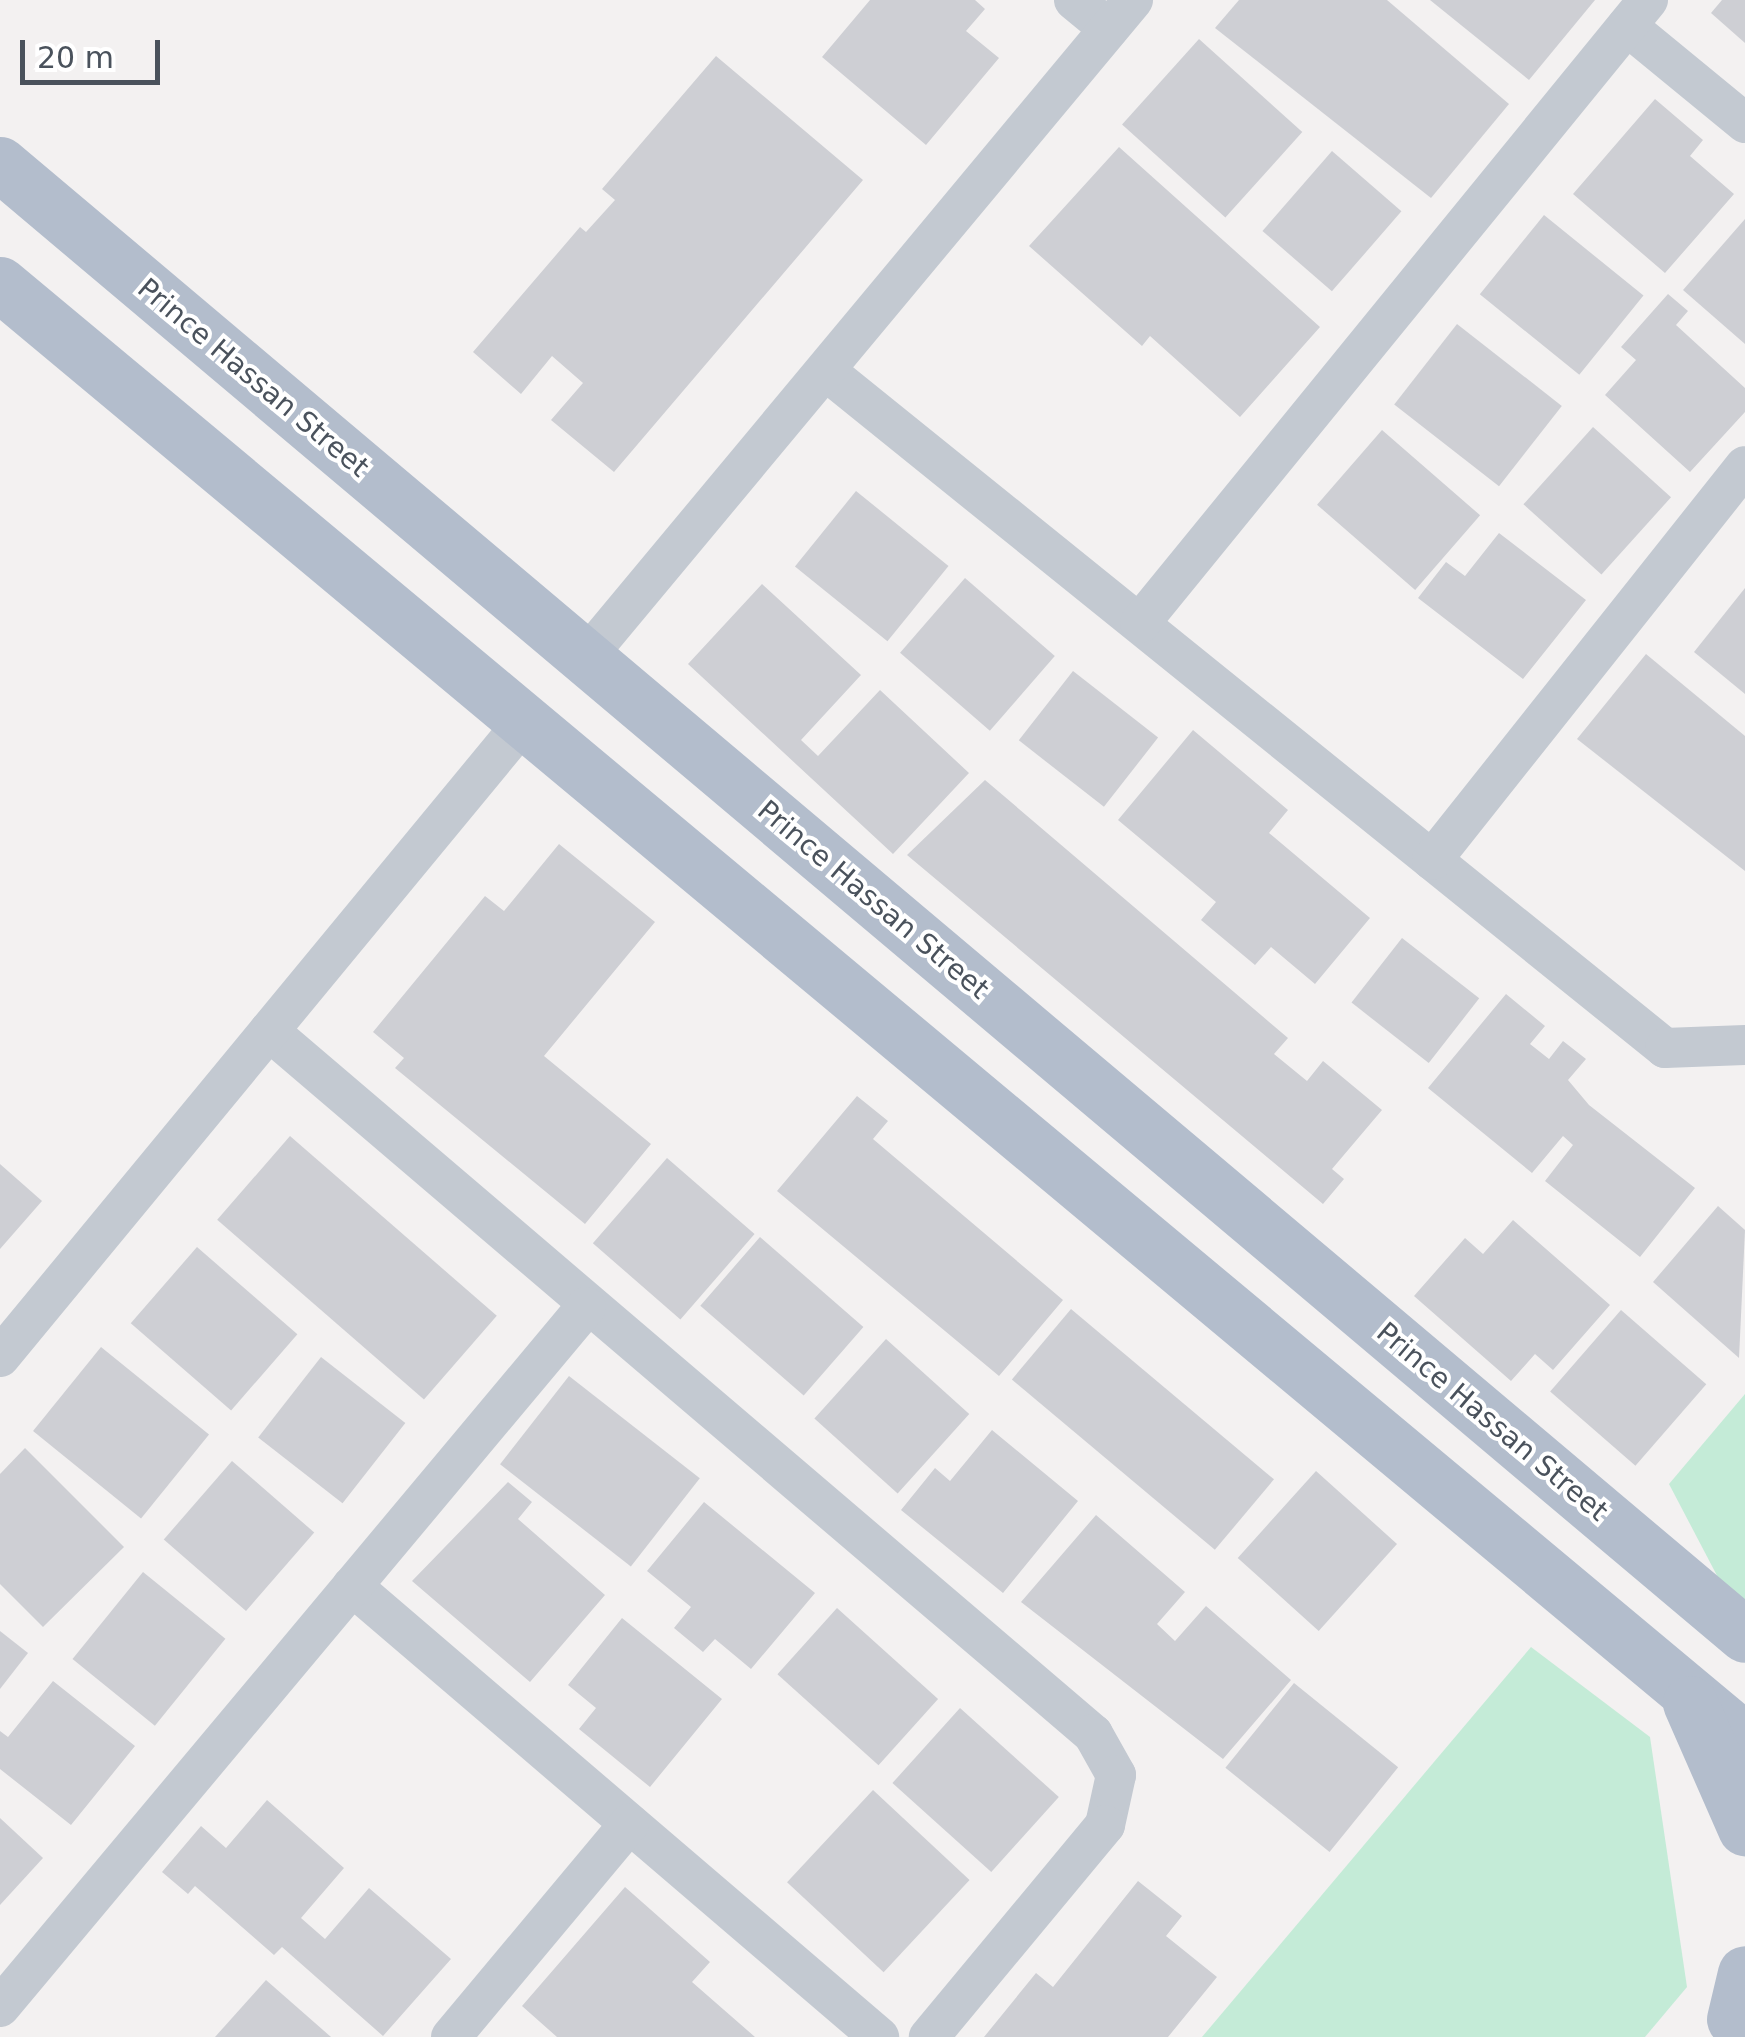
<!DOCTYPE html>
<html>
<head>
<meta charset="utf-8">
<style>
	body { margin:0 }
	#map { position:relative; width:1745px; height:2037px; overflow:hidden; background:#f3f1f1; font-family:"DejaVu Sans",sans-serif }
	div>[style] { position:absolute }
	.green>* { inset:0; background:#c4ebd7 }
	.building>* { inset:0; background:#cecfd4; transform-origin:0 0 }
	.street>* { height:40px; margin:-20px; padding:0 20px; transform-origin:20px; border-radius:20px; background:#c3c9d1 }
	.primary>* { height:55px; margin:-27.5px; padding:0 27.5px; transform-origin:27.5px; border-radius:27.5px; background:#b3bdcc }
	span { translate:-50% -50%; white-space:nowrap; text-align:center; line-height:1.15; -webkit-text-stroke:8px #fff; paint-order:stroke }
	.street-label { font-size:28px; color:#4a525c }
	.scale { position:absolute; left:20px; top:40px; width:140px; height:45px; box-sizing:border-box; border:5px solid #4a525c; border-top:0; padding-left:12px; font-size:30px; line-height:35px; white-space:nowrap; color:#4a525c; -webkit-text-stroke:8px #fff; paint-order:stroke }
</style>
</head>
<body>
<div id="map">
	<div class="green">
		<div style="clip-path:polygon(1745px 1394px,1745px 1629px,1669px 1484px)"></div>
		<div style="clip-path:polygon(1531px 1647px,1650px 1737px,1687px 1987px,1645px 2037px,1202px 2037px)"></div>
	</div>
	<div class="building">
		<div style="clip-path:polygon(870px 0,975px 0,985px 9px,966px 31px,999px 58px,926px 145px,822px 57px)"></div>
		<div style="clip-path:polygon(1239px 0,1387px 0,1509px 104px,1431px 198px,1215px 28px)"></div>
		<div style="clip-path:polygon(1430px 0,1595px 0,1529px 80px)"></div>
		<div style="clip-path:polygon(1722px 0,1745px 0,1745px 43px,1711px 13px)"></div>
		<div style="left:1199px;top:39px;width:139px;height:115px;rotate:42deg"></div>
		<div style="clip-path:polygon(716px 56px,863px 180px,614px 472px,551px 420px,583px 383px,552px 356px,521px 394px,473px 352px,580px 227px,586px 232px,615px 200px,602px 189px)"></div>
		<div style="clip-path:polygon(1655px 99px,1703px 140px,1690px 156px,1734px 194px,1665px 273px,1573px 194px)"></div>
		<div style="clip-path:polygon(1119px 147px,1320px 327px,1240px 417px,1150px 336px,1142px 346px,1029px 246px)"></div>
		<div style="left:1332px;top:151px;width:92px;height:106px;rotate:41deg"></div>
		<div style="left:1544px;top:215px;width:128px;height:102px;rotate:39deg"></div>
		<div style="clip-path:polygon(1745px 219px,1745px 344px,1683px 290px)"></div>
		<div style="clip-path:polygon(1668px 294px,1688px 311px,1676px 325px,1745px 388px,1745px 412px,1690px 472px,1605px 395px,1636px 360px,1621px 347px)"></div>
		<div style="left:1457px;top:324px;width:133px;height:102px;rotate:38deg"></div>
		<div style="left:1593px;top:427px;width:105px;height:104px;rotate:42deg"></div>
		<div style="left:1382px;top:430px;width:130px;height:99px;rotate:41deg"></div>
		<div style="left:856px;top:491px;width:119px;height:97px;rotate:39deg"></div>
		<div style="clip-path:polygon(1499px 533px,1586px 600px,1523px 679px,1418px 598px,1446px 562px,1465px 576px)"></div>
		<div style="left:965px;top:578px;width:119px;height:99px;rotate:41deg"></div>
		<div style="clip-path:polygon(762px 584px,861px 675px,801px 740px,818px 756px,880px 690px,969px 773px,893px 854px,688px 664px)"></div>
		<div style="clip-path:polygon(1745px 588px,1745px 694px,1694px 652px)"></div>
		<div style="clip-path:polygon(1646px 654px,1745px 736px,1745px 871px,1577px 739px)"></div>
		<div style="left:1073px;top:671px;width:108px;height:88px;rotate:38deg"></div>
		<div style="clip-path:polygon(1193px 730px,1288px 810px,1269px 833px,1370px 918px,1315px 984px,1271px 947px,1255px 965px,1201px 920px,1216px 902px,1118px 820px)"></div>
		<div style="clip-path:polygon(985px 780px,1288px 1038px,1274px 1054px,1307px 1081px,1323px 1061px,1382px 1110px,1332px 1169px,1344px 1179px,1323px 1204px,907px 855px)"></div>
		<div style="clip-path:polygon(559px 844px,655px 922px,544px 1056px,651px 1144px,585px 1224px,395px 1068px,404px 1058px,373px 1032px,485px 896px,504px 911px)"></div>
		<div style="left:1402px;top:938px;width:98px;height:82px;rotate:38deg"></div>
		<div style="clip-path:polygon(1506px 994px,1545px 1026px,1530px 1044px,1549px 1059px,1563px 1041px,1586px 1059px,1568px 1080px,1589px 1105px,1695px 1188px,1640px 1257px,1545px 1181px,1573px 1145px,1563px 1136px,1532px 1173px,1428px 1088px)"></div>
		<div style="clip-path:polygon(857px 1096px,888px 1121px,873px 1139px,1063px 1300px,999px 1376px,777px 1191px)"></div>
		<div style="left:290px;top:1136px;width:274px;height:111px;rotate:41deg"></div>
		<div style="left:667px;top:1158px;width:116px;height:113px;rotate:41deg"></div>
		<div style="clip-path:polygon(0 1164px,42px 1201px,0 1249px)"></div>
		<div style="clip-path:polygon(1718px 1206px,1745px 1230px,1739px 1358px,1653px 1282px)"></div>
		<div style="clip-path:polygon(1513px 1220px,1610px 1305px,1553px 1370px,1535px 1354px,1511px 1381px,1414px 1296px,1465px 1238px,1483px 1254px)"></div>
		<div style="left:760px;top:1237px;width:137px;height:91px;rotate:41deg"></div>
		<div style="left:197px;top:1247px;width:133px;height:101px;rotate:41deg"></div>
		<div style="left:1071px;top:1309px;width:265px;height:92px;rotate:40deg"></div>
		<div style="left:1621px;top:1310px;width:113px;height:108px;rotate:41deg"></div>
		<div style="left:886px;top:1339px;width:112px;height:107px;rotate:42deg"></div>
		<div style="left:101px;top:1347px;width:139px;height:108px;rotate:39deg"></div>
		<div style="left:321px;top:1357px;width:107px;height:102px;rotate:38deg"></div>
		<div style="left:569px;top:1376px;width:166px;height:112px;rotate:38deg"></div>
		<div style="clip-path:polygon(992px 1430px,1078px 1501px,1003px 1593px,901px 1510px,935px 1468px,950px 1481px)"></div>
		<div style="clip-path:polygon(25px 1448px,124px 1547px,43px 1627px,0 1584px,0 1474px)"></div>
		<div style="left:232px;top:1461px;width:109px;height:104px;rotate:41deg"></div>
		<div style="left:1316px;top:1471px;width:109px;height:117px;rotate:42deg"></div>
		<div style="clip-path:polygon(508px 1482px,532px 1502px,518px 1519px,605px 1595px,530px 1682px,412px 1581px)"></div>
		<div style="clip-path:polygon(704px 1502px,815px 1593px,751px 1669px,715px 1639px,703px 1652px,674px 1628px,691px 1607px,647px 1571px)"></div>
		<div style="clip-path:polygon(1096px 1515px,1185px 1592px,1157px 1624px,1175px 1641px,1206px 1606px,1291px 1680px,1223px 1759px,1021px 1602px)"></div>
		<div style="left:143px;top:1572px;width:106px;height:112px;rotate:39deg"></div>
		<div style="left:837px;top:1608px;width:136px;height:89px;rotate:42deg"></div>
		<div style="clip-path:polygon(622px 1618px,722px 1699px,650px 1787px,579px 1729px,596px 1708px,568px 1685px)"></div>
		<div style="clip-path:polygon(0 1631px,28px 1653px,0 1689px)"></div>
		<div style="clip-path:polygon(53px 1681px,135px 1746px,71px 1825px,0 1769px,0 1731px,8px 1737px)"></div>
		<div style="left:1294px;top:1683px;width:134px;height:109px;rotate:39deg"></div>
		<div style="left:960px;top:1708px;width:133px;height:101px;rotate:42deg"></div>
		<div style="left:873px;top:1790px;width:132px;height:126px;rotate:43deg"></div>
		<div style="clip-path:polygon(267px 1800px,344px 1868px,301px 1918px,325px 1939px,369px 1888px,451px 1959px,383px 2036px,282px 1947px,274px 1955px,195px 1886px,188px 1894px,162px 1872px,201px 1826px,226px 1848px)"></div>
		<div style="clip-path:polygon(0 1818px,43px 1858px,0 1905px)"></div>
		<div style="clip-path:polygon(1138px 1881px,1182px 1916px,1166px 1936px,1217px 1977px,1168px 2037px,984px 2037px,1036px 1973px,1053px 1987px)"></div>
		<div style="clip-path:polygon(625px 1887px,710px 1962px,692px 1982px,755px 2037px,557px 2037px,522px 2006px)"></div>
		<div style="clip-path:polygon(266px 1980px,331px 2037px,215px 2037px)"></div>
	</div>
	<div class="street">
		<div style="left:1074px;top:0;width:45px;rotate:39.6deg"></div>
		<div style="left:1627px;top:26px;width:153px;rotate:39.4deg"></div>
		<div style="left:826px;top:371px;width:1078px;rotate:38.9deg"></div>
		<div style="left:1665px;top:1048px;width:80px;rotate:-2.1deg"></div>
		<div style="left:1140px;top:623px;width:804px;rotate:-50.81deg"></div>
		<div style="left:586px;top:657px;width:855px;rotate:-50.22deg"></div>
		<div style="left:1432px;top:860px;width:503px;rotate:-51.54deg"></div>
		<div style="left:269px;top:1031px;width:1083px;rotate:40.47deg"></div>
		<div style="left:1093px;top:1734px;width:47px;rotate:60.7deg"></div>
		<div style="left:1116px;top:1775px;width:51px;rotate:102.4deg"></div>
		<div style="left:1105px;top:1825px;width:276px;rotate:129.7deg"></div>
		<div style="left:0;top:1357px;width:823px;rotate:-50.47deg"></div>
		<div style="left:352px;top:1586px;width:694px;rotate:40.56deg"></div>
		<div style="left:0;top:2007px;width:913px;rotate:-50.07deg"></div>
		<div style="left:451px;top:2037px;width:278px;rotate:-50.1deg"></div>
	</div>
	<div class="primary">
		<div style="left:0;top:164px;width:2282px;rotate:40.13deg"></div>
		<div style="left:0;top:284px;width:2273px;rotate:39.84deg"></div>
		<div style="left:1690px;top:1703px;width:137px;rotate:66.3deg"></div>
		<div style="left:1734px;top:2019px;width:47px;rotate:-76.6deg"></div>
	</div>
	<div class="street-label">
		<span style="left:253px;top:378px;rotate:40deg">Prince Hassan Street</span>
		<span style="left:873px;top:900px;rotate:40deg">Prince Hassan Street</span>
		<span style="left:1492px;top:1422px;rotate:40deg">Prince Hassan Street</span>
	</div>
	<div class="scale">20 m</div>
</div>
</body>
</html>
